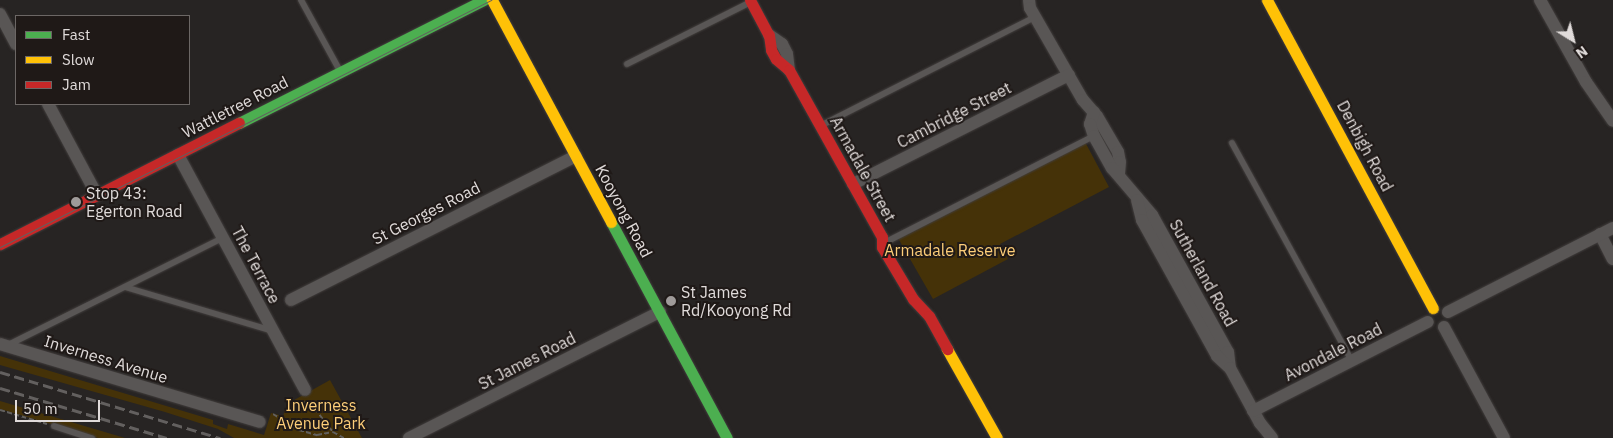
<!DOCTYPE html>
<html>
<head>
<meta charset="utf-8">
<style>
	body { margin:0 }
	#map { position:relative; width:1613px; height:438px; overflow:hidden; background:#272423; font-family:"IBM Plex Sans",sans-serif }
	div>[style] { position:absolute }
	.green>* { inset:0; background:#453208 }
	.path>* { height:2px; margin-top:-1px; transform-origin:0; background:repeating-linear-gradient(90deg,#62605e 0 5px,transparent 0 7.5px) }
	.roads { filter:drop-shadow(0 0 1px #423e3d) drop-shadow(0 0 1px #423e3d) }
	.lane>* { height:6px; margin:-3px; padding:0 3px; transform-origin:3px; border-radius:3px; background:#595655 }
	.street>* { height:12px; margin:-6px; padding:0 6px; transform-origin:6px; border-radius:6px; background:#595655 }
	.fast>* { height:11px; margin:-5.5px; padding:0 5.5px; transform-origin:5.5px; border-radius:5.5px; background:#4caf50 }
	.slow>* { height:11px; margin:-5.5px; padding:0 5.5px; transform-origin:5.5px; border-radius:5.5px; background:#ffc107 }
	.jam>* { height:11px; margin:-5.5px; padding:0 5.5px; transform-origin:5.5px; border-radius:5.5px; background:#c62828 }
	.tram>* { height:1px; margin:-0.5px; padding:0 0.5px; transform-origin:0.5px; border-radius:0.5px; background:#63605f }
	.rail>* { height:3px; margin-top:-1.5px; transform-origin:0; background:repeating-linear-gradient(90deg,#63605f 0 10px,transparent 0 15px) }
	.dots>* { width:14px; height:14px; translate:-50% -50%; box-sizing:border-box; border:2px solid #1f1917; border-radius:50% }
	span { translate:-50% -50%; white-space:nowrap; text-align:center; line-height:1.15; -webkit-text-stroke:4px #1f1917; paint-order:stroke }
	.street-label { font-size:16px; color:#e0dbda }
	.poi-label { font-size:16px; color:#e0dbda }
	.left { translate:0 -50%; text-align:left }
	.park-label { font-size:16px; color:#fdce79 }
	.legend { position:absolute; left:15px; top:15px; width:175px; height:90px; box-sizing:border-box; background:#1f1917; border:1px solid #6c6765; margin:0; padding:6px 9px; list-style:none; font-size:15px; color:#e0dbda }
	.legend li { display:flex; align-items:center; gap:10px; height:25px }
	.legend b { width:25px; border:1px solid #6c6765 }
	.north { position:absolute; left:1548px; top:15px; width:50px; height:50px; -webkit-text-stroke:4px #1f1917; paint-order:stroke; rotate:144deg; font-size:14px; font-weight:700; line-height:20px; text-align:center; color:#e0dbda }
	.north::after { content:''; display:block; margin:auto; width:18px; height:22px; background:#e0dbda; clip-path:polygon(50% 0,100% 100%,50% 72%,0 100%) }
	.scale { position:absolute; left:15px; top:400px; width:85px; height:22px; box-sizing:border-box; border:2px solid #e0dbda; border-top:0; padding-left:6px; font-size:15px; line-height:18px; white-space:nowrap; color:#e0dbda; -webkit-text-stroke:4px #1f1917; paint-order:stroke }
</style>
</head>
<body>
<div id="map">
	<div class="green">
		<div style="clip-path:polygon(1084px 140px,1109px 187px,1000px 244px,1008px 259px,933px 299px,898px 238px)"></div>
		<div style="clip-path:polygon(0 356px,213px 420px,213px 424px,224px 428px,227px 429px,228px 424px,264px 435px,271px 413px,283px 416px,287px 404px,330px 380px,362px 438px,234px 438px,218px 429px,165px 412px,0 365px)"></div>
		<div style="clip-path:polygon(0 401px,125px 438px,98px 438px,81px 433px,0 409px)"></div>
	</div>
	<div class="path">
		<div style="left:304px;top:402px;width:13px;rotate:32deg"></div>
		<div style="left:315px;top:409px;width:29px;rotate:52deg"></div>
		<div style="left:0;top:410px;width:49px;rotate:16.6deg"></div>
		<div style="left:273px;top:414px;width:31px;rotate:32deg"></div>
		<div style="left:299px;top:430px;width:19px;rotate:16deg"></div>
		<div style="left:317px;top:435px;width:16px;rotate:-11deg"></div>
		<div style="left:333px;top:432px;width:13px;rotate:29deg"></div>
	</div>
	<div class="roads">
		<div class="lane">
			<div style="left:301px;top:0;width:81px;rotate:61.2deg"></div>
			<div style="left:627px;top:64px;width:136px;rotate:-26.6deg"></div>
			<div style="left:822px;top:125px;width:239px;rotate:-26.9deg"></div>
			<div style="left:1232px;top:143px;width:249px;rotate:61.2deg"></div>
			<div style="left:884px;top:243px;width:238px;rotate:-27deg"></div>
			<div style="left:125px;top:287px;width:154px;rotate:16.6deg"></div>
			<div style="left:8px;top:345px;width:240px;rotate:-26.5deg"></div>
			<div style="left:54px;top:426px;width:40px;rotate:18deg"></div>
		</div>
		<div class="street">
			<div style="left:1029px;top:0;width:8px;rotate:83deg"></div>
			<div style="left:1030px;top:8px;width:106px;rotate:60.1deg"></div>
			<div style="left:1083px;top:100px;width:21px;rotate:49deg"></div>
			<div style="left:1097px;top:116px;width:42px;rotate:59.7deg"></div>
			<div style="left:1118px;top:152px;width:10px;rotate:79deg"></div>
			<div style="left:1120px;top:162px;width:12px;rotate:95deg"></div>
			<div style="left:1540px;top:0;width:94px;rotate:60.7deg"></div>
			<div style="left:1586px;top:82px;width:47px;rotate:55.3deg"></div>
			<div style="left:0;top:14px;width:34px;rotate:62deg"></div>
			<div style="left:769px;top:35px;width:16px;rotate:35deg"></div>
			<div style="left:782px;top:44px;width:11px;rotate:63deg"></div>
			<div style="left:787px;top:54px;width:16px;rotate:83deg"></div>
			<div style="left:48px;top:104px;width:103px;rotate:61.7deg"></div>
			<div style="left:1094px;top:112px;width:13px;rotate:108deg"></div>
			<div style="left:1090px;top:124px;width:13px;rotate:72deg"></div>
			<div style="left:1094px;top:136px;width:37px;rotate:61deg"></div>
			<div style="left:1112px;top:168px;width:62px;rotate:49.6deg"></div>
			<div style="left:1152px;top:215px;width:157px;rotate:61deg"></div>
			<div style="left:1228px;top:352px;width:16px;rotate:83deg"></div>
			<div style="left:178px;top:155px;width:267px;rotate:61.6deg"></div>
			<div style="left:853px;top:184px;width:242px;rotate:-26.8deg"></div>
			<div style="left:1137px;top:200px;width:21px;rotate:76deg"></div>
			<div style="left:1142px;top:220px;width:155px;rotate:61.1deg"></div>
			<div style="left:1217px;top:356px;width:18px;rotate:43deg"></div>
			<div style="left:1230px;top:368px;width:63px;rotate:61.4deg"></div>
			<div style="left:1260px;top:423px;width:19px;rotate:51deg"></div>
			<div style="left:1600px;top:234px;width:28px;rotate:63deg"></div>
			<div style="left:291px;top:300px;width:319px;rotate:-26.8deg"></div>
			<div style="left:1448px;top:312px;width:185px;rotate:-27deg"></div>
			<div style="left:1444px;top:327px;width:126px;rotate:61.6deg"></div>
			<div style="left:0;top:344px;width:271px;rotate:16.7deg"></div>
			<div style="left:1253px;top:411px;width:196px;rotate:-27deg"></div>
			<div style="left:409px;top:438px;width:281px;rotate:-26.7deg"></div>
		</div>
		<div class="fast">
			<div style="left:239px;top:123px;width:274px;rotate:-26.7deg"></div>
			<div style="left:611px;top:222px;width:245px;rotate:61.8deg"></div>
		</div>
		<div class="slow">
			<div style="left:492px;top:0;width:252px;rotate:61.8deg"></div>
			<div style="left:1267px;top:0;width:350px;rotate:61.7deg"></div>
			<div style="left:947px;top:349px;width:102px;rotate:60.7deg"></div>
		</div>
		<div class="jam">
			<div style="left:750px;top:0;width:40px;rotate:62deg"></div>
			<div style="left:769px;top:35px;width:15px;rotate:82deg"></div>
			<div style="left:771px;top:50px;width:10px;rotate:61deg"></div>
			<div style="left:776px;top:59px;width:17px;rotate:40deg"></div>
			<div style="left:789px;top:70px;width:191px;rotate:60.9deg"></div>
			<div style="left:882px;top:237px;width:10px;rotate:90deg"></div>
			<div style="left:882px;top:247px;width:61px;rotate:59.2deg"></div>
			<div style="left:913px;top:299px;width:23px;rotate:47deg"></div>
			<div style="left:929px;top:316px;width:38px;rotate:61deg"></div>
			<div style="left:0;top:244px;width:268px;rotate:-26.9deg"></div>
		</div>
	</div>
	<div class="tram">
		<div style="left:0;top:247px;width:550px;rotate:-26.7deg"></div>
	</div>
	<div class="rail">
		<div style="left:0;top:372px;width:230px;rotate:16.7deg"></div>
		<div style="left:0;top:388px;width:174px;rotate:16.7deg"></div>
	</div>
	<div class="dots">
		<div style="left:76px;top:202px;background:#9f9b9a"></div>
		<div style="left:671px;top:301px;background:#9f9b9a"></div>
	</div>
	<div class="street-label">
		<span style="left:235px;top:107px;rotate:-27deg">Wattletree Road</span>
		<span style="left:954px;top:115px;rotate:-27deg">Cambridge Street</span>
		<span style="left:1365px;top:146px;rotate:62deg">Denbigh Road</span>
		<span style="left:863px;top:169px;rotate:61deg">Armadale Street</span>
		<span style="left:624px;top:211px;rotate:62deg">Kooyong Road</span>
		<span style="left:426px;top:213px;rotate:-27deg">St Georges Road</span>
		<span style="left:256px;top:265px;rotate:62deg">The Terrace</span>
		<span style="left:1203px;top:273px;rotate:61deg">Sutherland Road</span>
		<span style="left:1333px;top:352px;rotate:-27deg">Avondale Road</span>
		<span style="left:106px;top:359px;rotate:17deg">Inverness Avenue</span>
		<span style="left:527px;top:361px;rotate:-27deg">St James Road</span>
	</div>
	<div class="poi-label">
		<span class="left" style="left:86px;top:202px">Stop 43:<br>Egerton Road</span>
		<span class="left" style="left:681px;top:301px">St James<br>Rd/Kooyong Rd</span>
	</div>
	<div class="park-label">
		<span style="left:950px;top:250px">Armadale Reserve</span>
		<span style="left:321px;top:414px">Inverness<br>Avenue Park</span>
	</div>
	<ul class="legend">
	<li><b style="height:6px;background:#4caf50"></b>Fast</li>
	<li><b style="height:6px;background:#ffc107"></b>Slow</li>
	<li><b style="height:6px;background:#c62828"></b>Jam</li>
	</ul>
	<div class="north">N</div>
	<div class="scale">50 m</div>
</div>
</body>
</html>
